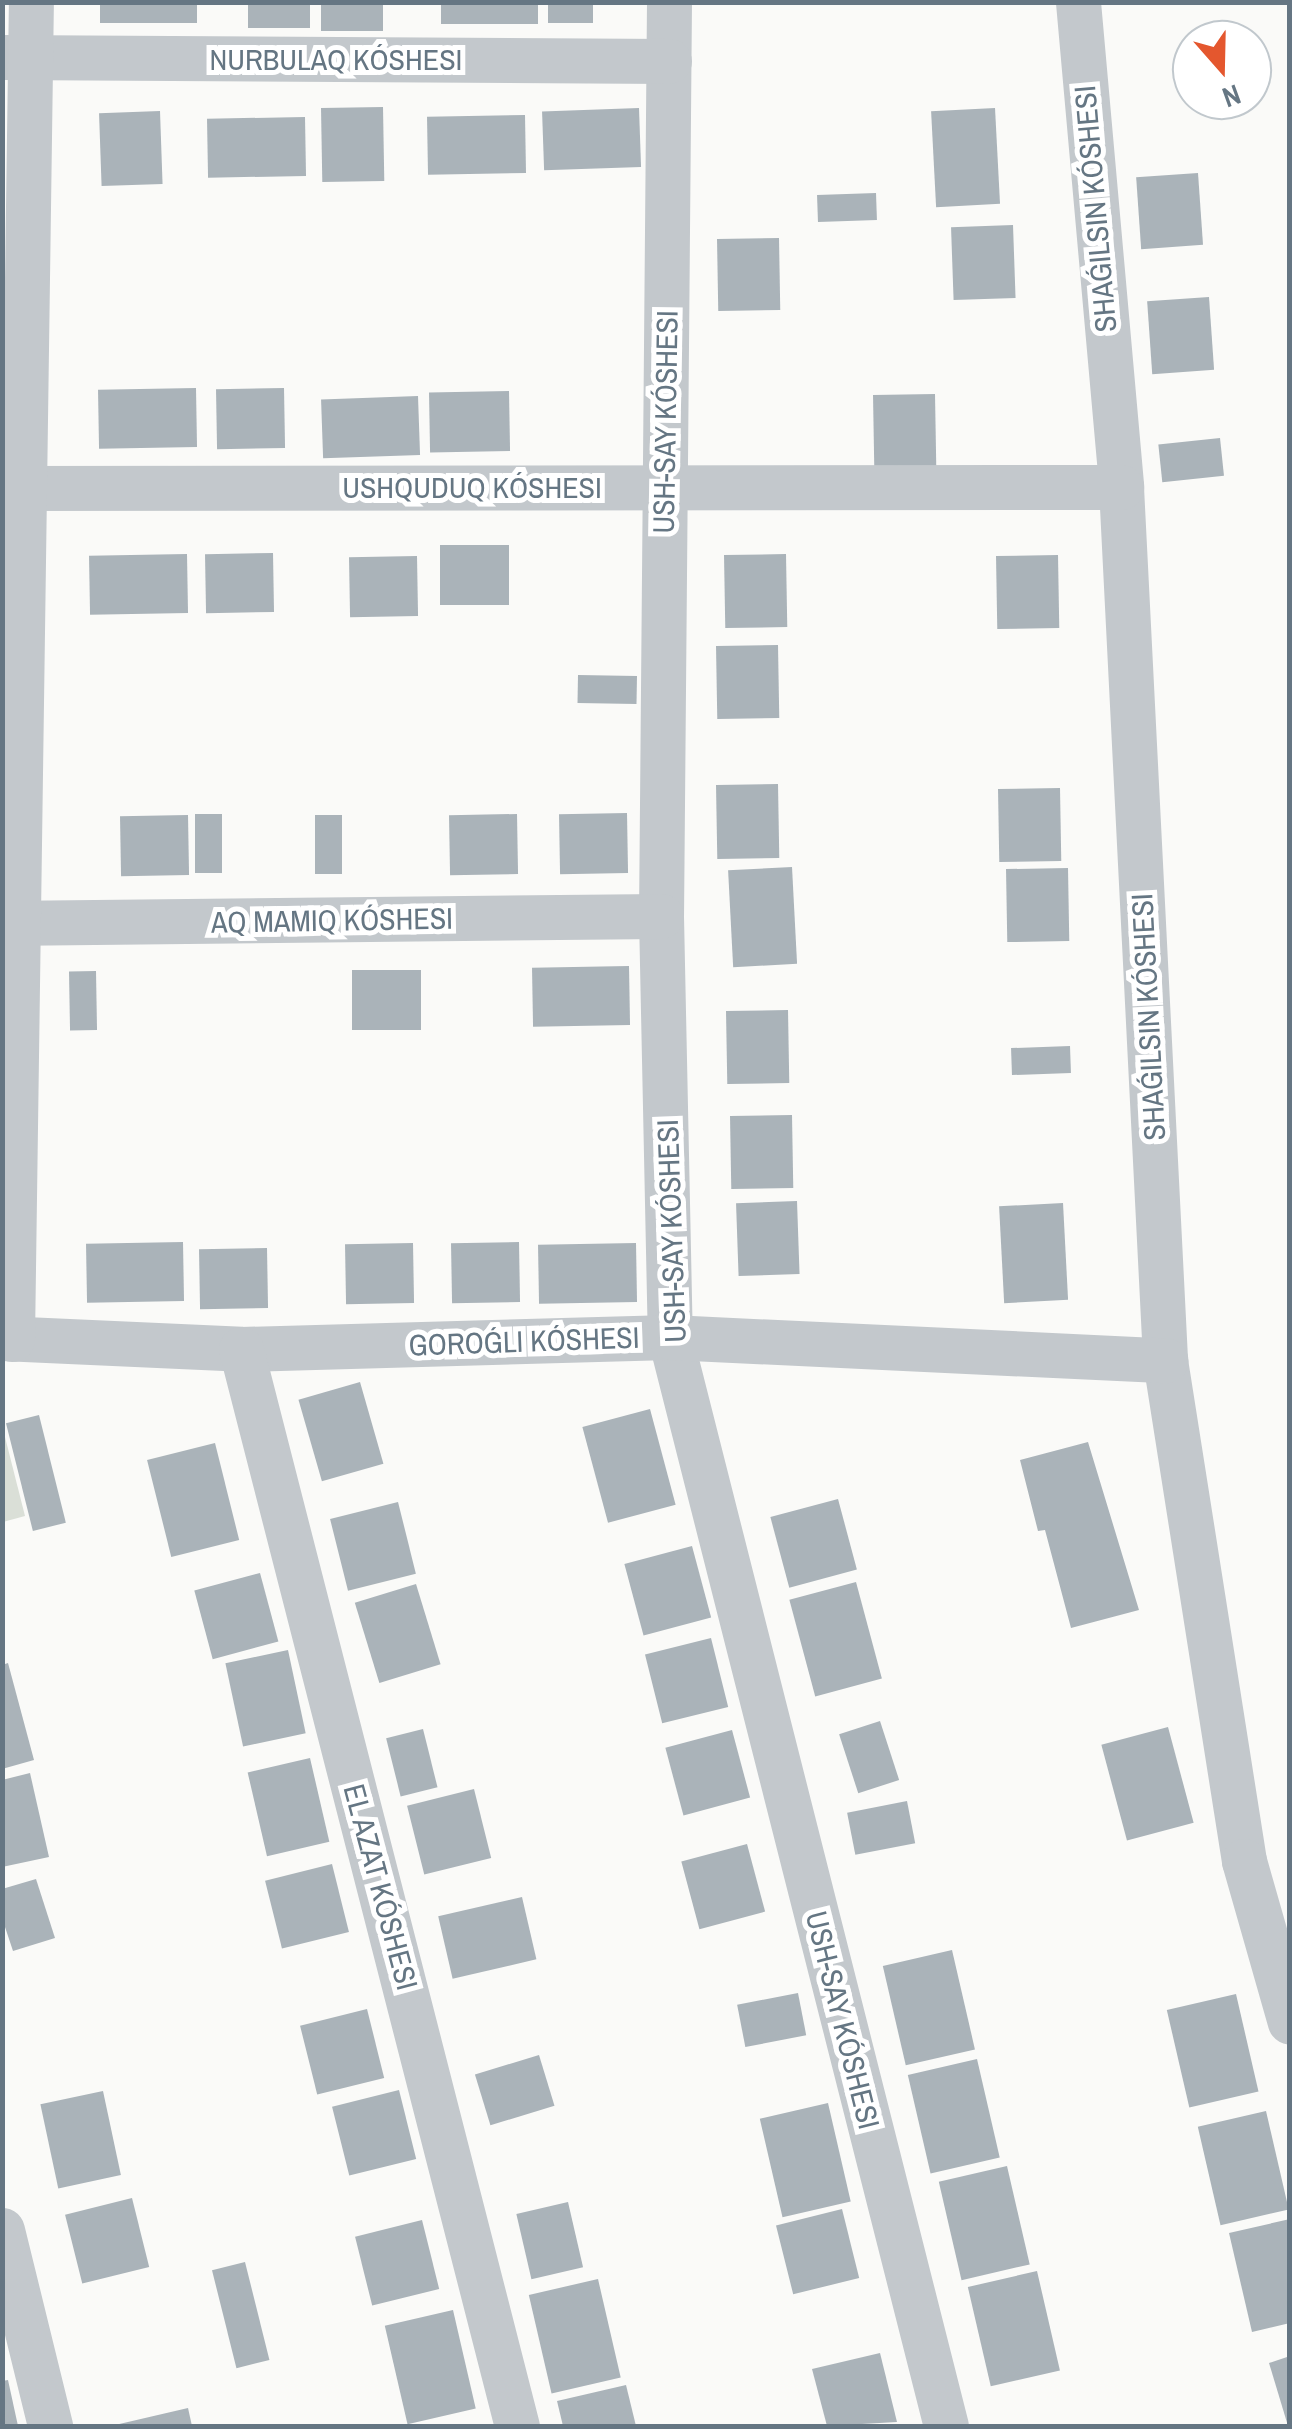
<!DOCTYPE html>
<html>
<head>
<meta charset="utf-8">
<style>
	body { margin:0 }
	#map { position:relative; width:1292px; height:2429px; overflow:hidden; background:#fafaf8; font-family:"Archivo Narrow",sans-serif }
	div>[style] { position:absolute }
	.green>* { inset:0; background:#dadfd7 }
	.building>* { inset:0; background:#aab3b9; transform-origin:0 0 }
	.street>* { height:45px; margin:-22.5px; padding:0 22.5px; transform-origin:22.5px; border-radius:22.5px; background:#c3c8cc }
	span { translate:-50% -50%; white-space:nowrap; text-align:center; line-height:1.15; -webkit-text-stroke:10px #fff; paint-order:stroke }
	.street-label { font-size:30px; color:#657683 }
	.frame { position:absolute; inset:0; border:5px solid #657683; pointer-events:none }
	.north { position:absolute; left:1172px; top:20px; width:100px; height:100px; box-sizing:border-box; background:#fff; border:2px solid #c1c8cd; border-radius:50%; rotate:160deg; font-size:28px; font-weight:700; line-height:40px; text-align:center; color:#657683 }
	.north::after { content:''; display:block; margin:auto; width:35px; height:45px; background:#e4572e; clip-path:polygon(50% 0,100% 100%,50% 72%,0 100%) }
</style>
</head>
<body>
<div id="map">
	<div class="green">
		<div style="clip-path:polygon(5px 1437px,25px 1516px,3px 1522px,2px 1438px)"></div>
	</div>
	<div class="building">
		<div style="left:100px;top:2px;width:97px;height:21px"></div>
		<div style="left:248px;top:2px;width:62px;height:26px"></div>
		<div style="left:321px;top:2px;width:62px;height:29px"></div>
		<div style="left:441px;top:2px;width:97px;height:22px"></div>
		<div style="left:548px;top:2px;width:45px;height:21px"></div>
		<div style="left:383px;top:107px;width:74px;height:62px;rotate:89deg"></div>
		<div style="left:639px;top:108px;width:59px;height:97px;rotate:88deg"></div>
		<div style="left:995px;top:108px;width:96px;height:64px;rotate:87deg"></div>
		<div style="left:160px;top:111px;width:73px;height:61px;rotate:88deg"></div>
		<div style="left:525px;top:115px;width:58px;height:98px;rotate:89deg"></div>
		<div style="left:305px;top:117px;width:59px;height:98px;rotate:89deg"></div>
		<div style="left:1198px;top:173px;width:72px;height:62px;rotate:86deg"></div>
		<div style="left:876px;top:193px;width:27px;height:59px;rotate:88deg"></div>
		<div style="left:1013px;top:225px;width:73px;height:62px;rotate:88deg"></div>
		<div style="left:779px;top:238px;width:72px;height:62px;rotate:89deg"></div>
		<div style="left:1209px;top:297px;width:73px;height:62px;rotate:86deg"></div>
		<div style="left:196px;top:388px;width:59px;height:98px;rotate:89deg"></div>
		<div style="left:284px;top:388px;width:60px;height:68px;rotate:89deg"></div>
		<div style="left:509px;top:391px;width:60px;height:80px;rotate:89deg"></div>
		<div style="left:935px;top:394px;width:73px;height:62px;rotate:89deg"></div>
		<div style="left:418px;top:396px;width:59px;height:97px;rotate:88deg"></div>
		<div style="left:1220px;top:438px;width:38px;height:62px;rotate:84deg"></div>
		<div style="left:509px;top:545px;width:60px;height:69px;rotate:90deg"></div>
		<div style="left:273px;top:553px;width:59px;height:68px;rotate:89deg"></div>
		<div style="left:187px;top:554px;width:59px;height:98px;rotate:89deg"></div>
		<div style="left:786px;top:554px;width:73px;height:62px;rotate:89deg"></div>
		<div style="left:1058px;top:555px;width:73px;height:62px;rotate:89deg"></div>
		<div style="left:417px;top:556px;width:60px;height:68px;rotate:89deg"></div>
		<div style="left:778px;top:645px;width:73px;height:62px;rotate:89deg"></div>
		<div style="left:578px;top:675px;width:59px;height:28px;rotate:1deg"></div>
		<div style="left:778px;top:784px;width:74px;height:62px;rotate:89deg"></div>
		<div style="left:1060px;top:788px;width:73px;height:62px;rotate:89deg"></div>
		<div style="left:627px;top:813px;width:60px;height:68px;rotate:89deg"></div>
		<div style="left:195px;top:814px;width:27px;height:59px"></div>
		<div style="left:517px;top:814px;width:60px;height:68px;rotate:89deg"></div>
		<div style="left:188px;top:815px;width:60px;height:68px;rotate:89deg"></div>
		<div style="left:342px;top:815px;width:59px;height:27px;rotate:90deg"></div>
		<div style="left:792px;top:867px;width:97px;height:64px;rotate:87deg"></div>
		<div style="left:1068px;top:868px;width:73px;height:62px;rotate:89deg"></div>
		<div style="left:629px;top:966px;width:59px;height:97px;rotate:89deg"></div>
		<div style="left:421px;top:970px;width:60px;height:69px;rotate:90deg"></div>
		<div style="left:96px;top:971px;width:59px;height:27px;rotate:89deg"></div>
		<div style="left:788px;top:1010px;width:73px;height:62px;rotate:89deg"></div>
		<div style="left:1070px;top:1046px;width:27px;height:59px;rotate:88deg"></div>
		<div style="left:792px;top:1115px;width:73px;height:62px;rotate:89deg"></div>
		<div style="left:797px;top:1201px;width:73px;height:61px;rotate:88deg"></div>
		<div style="left:1063px;top:1203px;width:97px;height:64px;rotate:87deg"></div>
		<div style="left:183px;top:1242px;width:59px;height:97px;rotate:89deg"></div>
		<div style="left:519px;top:1242px;width:60px;height:68px;rotate:89deg"></div>
		<div style="left:413px;top:1243px;width:60px;height:68px;rotate:89deg"></div>
		<div style="left:636px;top:1243px;width:59px;height:98px;rotate:89deg"></div>
		<div style="left:267px;top:1248px;width:60px;height:68px;rotate:89deg"></div>
		<div style="left:360px;top:1382px;width:85px;height:64px;rotate:74deg"></div>
		<div style="left:650px;top:1409px;width:99px;height:70px;rotate:75deg"></div>
		<div style="left:39px;top:1415px;width:111px;height:34px;rotate:76deg"></div>
		<div style="clip-path:polygon(1088px 1442px,1139px 1610px,1071px 1628px,1045px 1530px,1038px 1531px,1020px 1460px)"></div>
		<div style="left:215px;top:1443px;width:100px;height:70px;rotate:76deg"></div>
		<div style="left:838px;top:1499px;width:73px;height:70px;rotate:75deg"></div>
		<div style="left:398px;top:1502px;width:74px;height:70px;rotate:76deg"></div>
		<div style="left:692px;top:1546px;width:74px;height:70px;rotate:75deg"></div>
		<div style="left:260px;top:1573px;width:71px;height:68px;rotate:75deg"></div>
		<div style="left:856px;top:1582px;width:100px;height:69px;rotate:75deg"></div>
		<div style="left:416px;top:1584px;width:84px;height:64px;rotate:73deg"></div>
		<div style="left:711px;top:1638px;width:71px;height:68px;rotate:76deg"></div>
		<div style="left:288px;top:1650px;width:85px;height:64px;rotate:78deg"></div>
		<div style="clip-path:polygon(8px 1663px,34px 1760px,2px 1769px,2px 1665px)"></div>
		<div style="left:880px;top:1721px;width:62px;height:43px;rotate:72deg"></div>
		<div style="left:1168px;top:1727px;width:99px;height:69px;rotate:75deg"></div>
		<div style="left:423px;top:1729px;width:60px;height:38px;rotate:76deg"></div>
		<div style="left:732px;top:1730px;width:70px;height:69px;rotate:75deg"></div>
		<div style="left:310px;top:1758px;width:86px;height:64px;rotate:77deg"></div>
		<div style="clip-path:polygon(30px 1773px,49px 1857px,2px 1867px,2px 1780px)"></div>
		<div style="left:474px;top:1789px;width:71px;height:69px;rotate:76deg"></div>
		<div style="left:907px;top:1801px;width:43px;height:61px;rotate:79deg"></div>
		<div style="left:747px;top:1844px;width:70px;height:68px;rotate:75deg"></div>
		<div style="left:332px;top:1864px;width:70px;height:69px;rotate:76deg"></div>
		<div style="clip-path:polygon(36px 1879px,55px 1938px,13px 1951px,2px 1918px,2px 1889px)"></div>
		<div style="left:522px;top:1897px;width:64px;height:86px;rotate:77deg"></div>
		<div style="left:952px;top:1950px;width:102px;height:71px;rotate:77deg"></div>
		<div style="left:798px;top:1993px;width:43px;height:62px;rotate:79deg"></div>
		<div style="left:1236px;top:1994px;width:100px;height:71px;rotate:77deg"></div>
		<div style="left:367px;top:2009px;width:71px;height:69px;rotate:76deg"></div>
		<div style="left:539px;top:2055px;width:53px;height:67px;rotate:73deg"></div>
		<div style="left:977px;top:2059px;width:101px;height:71px;rotate:77deg"></div>
		<div style="left:399px;top:2090px;width:71px;height:69px;rotate:76deg"></div>
		<div style="left:103px;top:2091px;width:86px;height:64px;rotate:78deg"></div>
		<div style="left:828px;top:2103px;width:101px;height:70px;rotate:77deg"></div>
		<div style="left:1266px;top:2111px;width:101px;height:70px;rotate:77deg"></div>
		<div style="left:1007px;top:2166px;width:101px;height:70px;rotate:77deg"></div>
		<div style="left:132px;top:2198px;width:71px;height:69px;rotate:76deg"></div>
		<div style="left:568px;top:2202px;width:67px;height:53px;rotate:77deg"></div>
		<div style="left:842px;top:2209px;width:71px;height:68px;rotate:76deg"></div>
		<div style="clip-path:polygon(1290px 2219px,1290px 2323px,1252px 2332px,1229px 2233px)"></div>
		<div style="left:422px;top:2220px;width:71px;height:69px;rotate:76deg"></div>
		<div style="left:245px;top:2262px;width:101px;height:34px;rotate:76deg"></div>
		<div style="left:1037px;top:2271px;width:102px;height:71px;rotate:77deg"></div>
		<div style="left:598px;top:2279px;width:101px;height:71px;rotate:77deg"></div>
		<div style="left:453px;top:2310px;width:101px;height:70px;rotate:77deg"></div>
		<div style="clip-path:polygon(880px 2353px,897px 2422px,827px 2426px,812px 2369px)"></div>
		<div style="clip-path:polygon(1290px 2356px,1290px 2426px,1288px 2426px,1269px 2363px)"></div>
		<div style="clip-path:polygon(8px 2380px,18px 2426px,2px 2426px,2px 2381px)"></div>
		<div style="clip-path:polygon(626px 2385px,636px 2426px,563px 2426px,557px 2401px)"></div>
		<div style="clip-path:polygon(188px 2408px,192px 2426px,116px 2426px,115px 2425px)"></div>
	</div>
	<div class="street">
		<div style="left:669px;top:2px;width:914px;rotate:90.5deg"></div>
		<div style="left:661px;top:916px;width:421px;rotate:88.8deg"></div>
		<div style="left:670px;top:1337px;width:1123px;rotate:75.78deg"></div>
		<div style="left:1078px;top:2px;width:487px;rotate:84.9deg"></div>
		<div style="left:1121px;top:487px;width:874px;rotate:87.11deg"></div>
		<div style="left:1165px;top:1360px;width:507px;rotate:81.04deg"></div>
		<div style="left:1244px;top:1861px;width:167px;rotate:74.1deg"></div>
		<div style="left:2px;top:57px;width:667px;rotate:0.34deg"></div>
		<div style="left:2px;top:488px;width:1119px;rotate:-0.05deg"></div>
		<div style="left:2px;top:923px;width:659px;rotate:-0.61deg"></div>
		<div style="left:2px;top:1338px;width:239px;rotate:2.6deg"></div>
		<div style="left:241px;top:1349px;width:429px;rotate:-1.6deg"></div>
		<div style="left:670px;top:1337px;width:496px;rotate:2.7deg"></div>
		<div style="left:12px;top:1339px;width:1337px;rotate:-89.19deg"></div>
		<div style="left:241px;top:1349px;width:1112px;rotate:75.63deg"></div>
		<div style="left:2px;top:2230px;width:202px;rotate:76.2deg"></div>
	</div>
	<div class="street-label">
		<span style="left:336px;top:59px">NURBULAQ KÓSHESI</span>
		<span style="left:1095px;top:209px;rotate:-95deg">SHAǴILSIN KÓSHESI</span>
		<span style="left:665px;top:422px;rotate:-89deg">USH-SAY KÓSHESI</span>
		<span style="left:472px;top:487px">USHQUDUQ KÓSHESI</span>
		<span style="left:332px;top:920px;rotate:-1deg">AQ MAMIQ KÓSHESI</span>
		<span style="left:1148px;top:1017px;rotate:-93deg">SHAǴILSIN KÓSHESI</span>
		<span style="left:671px;top:1231px;rotate:-92deg">USH-SAY KÓSHESI</span>
		<span style="left:524px;top:1341px;rotate:-2deg">GOROǴLI KÓSHESI</span>
		<span style="left:381px;top:1887px;rotate:75deg">EL AZAT KÓSHESI</span>
		<span style="left:843px;top:2020px;rotate:76deg">USH-SAY KÓSHESI</span>
	</div>
	<div class="frame"></div>
	<div class="north">N</div>
</div>
</body>
</html>
